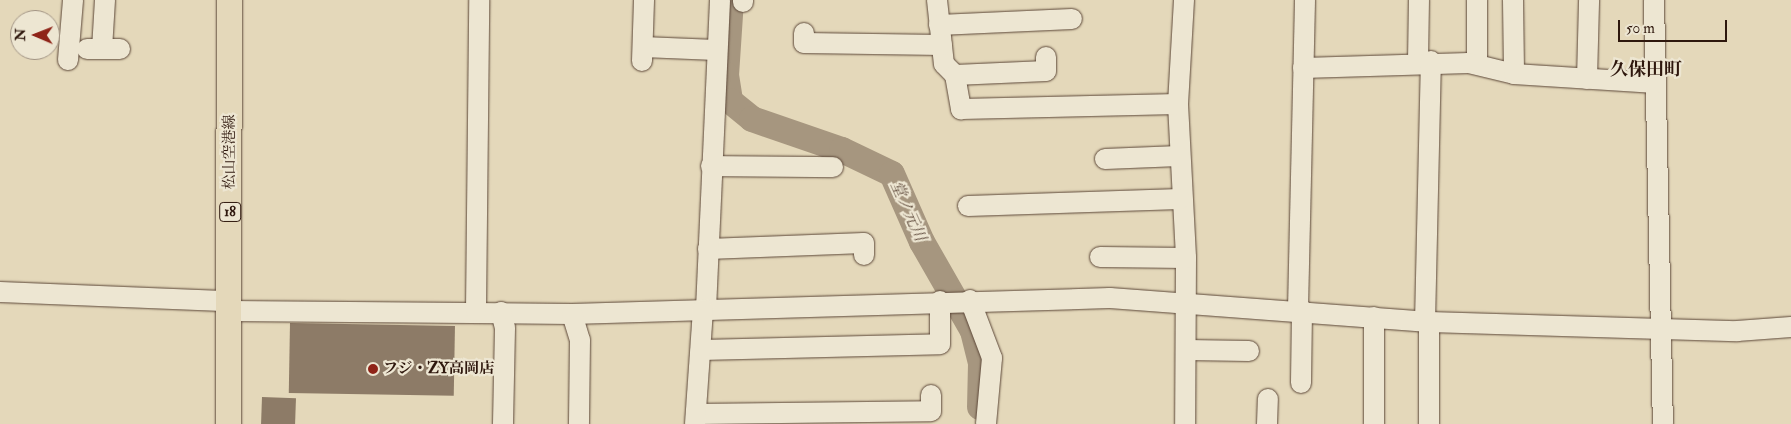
<!DOCTYPE html>
<html>
<head>
<meta charset="utf-8">
<style>
	body { margin:0 }
	#map { position:relative; width:1791px; height:424px; overflow:hidden; background:#e4d8ba; font-family:"IM FELL Double Pica","Noto Serif JP",serif }
	div>[style] { position:absolute }
	.river>* { height:26px; margin:-13px; padding:0 13px; transform-origin:13px; border-radius:13px; background:#a6967f }
	.building>* { inset:0; background:#8d7b67; transform-origin:0 0 }
	.roads { filter:drop-shadow(0 0 1px #5c4738) drop-shadow(0 0 1px #5c4738) }
	.minor>* { height:20px; margin:-10px; padding:0 10px; transform-origin:10px; border-radius:10px; background:#ede6d2 }
	.major>* { height:25px; margin:-12.5px; padding:0 12.5px; transform-origin:12.5px; border-radius:12.5px; background:#e4d8ba }
	.dots>* { width:14px; height:14px; translate:-50% -50%; box-sizing:border-box; border:2px solid #ede6d2; border-radius:50% }
	span { translate:-50% -50%; white-space:nowrap; text-align:center; line-height:1.15; -webkit-text-stroke:4.5px #ede6d2; paint-order:stroke }
	.shield-label span { padding:1px 4px; background:#ede6d2; border:1px solid; border-radius:4px; -webkit-text-stroke-width:0 }
	.shield-label { font-size:14px; color:#2e170d; font-weight:700 }
	.street-label { font-size:15px; color:#2e170d }
	.poi-label { font-size:15px; color:#2e170d; font-weight:700 }
	.left { translate:0 -50%; text-align:left }
	.water-label { font-size:16px; color:#5e4a3b; font-style:italic }
	.quarter-label { font-size:18px; color:#2e170d; font-weight:700 }
	.north { position:absolute; left:10px; top:10px; width:50px; height:50px; box-sizing:border-box; background:#ede6d2; border:1px solid #a19383; border-radius:50%; rotate:271deg; font-size:14px; font-weight:700; line-height:20px; text-align:center; color:#2e170d }
	.north::after { content:''; display:block; margin:auto; width:18px; height:22px; background:#8f2418; clip-path:polygon(50% 0,100% 100%,50% 72%,0 100%) }
	.scale { position:absolute; left:1618px; top:20px; width:109px; height:22px; box-sizing:border-box; border:2px solid #2e170d; border-top:0; padding-left:6px; font-size:15px; line-height:18px; white-space:nowrap; color:#2e170d; -webkit-text-stroke:4px #ede6d2; paint-order:stroke }
</style>
</head>
<body>
<div id="map">
	<div class="river">
		<div style="left:731px;top:0;width:75px;rotate:93.8deg"></div>
		<div style="left:726px;top:75px;width:26px;rotate:81deg"></div>
		<div style="left:730px;top:101px;width:28px;rotate:39deg"></div>
		<div style="left:752px;top:119px;width:95px;rotate:19deg"></div>
		<div style="left:842px;top:150px;width:55px;rotate:25.6deg"></div>
		<div style="left:892px;top:174px;width:74px;rotate:66.2deg"></div>
		<div style="left:922px;top:242px;width:103px;rotate:60.2deg"></div>
		<div style="left:973px;top:331px;width:34px;rotate:76deg"></div>
		<div style="left:981px;top:364px;width:43px;rotate:91.3deg"></div>
	</div>
	<div class="building">
		<div style="left:290px;top:323px;width:165px;height:70px;rotate:1deg"></div>
		<div style="left:262px;top:397px;width:34px;height:27px;rotate:2deg"></div>
	</div>
	<div class="roads">
		<div class="minor">
			<div style="left:937px;top:0;width:64px;rotate:83.8deg"></div>
			<div style="left:944px;top:64px;width:16px;rotate:45deg"></div>
			<div style="left:955px;top:75px;width:91px;rotate:-2.5deg"></div>
			<div style="left:1046px;top:71px;width:14px;rotate:-90deg"></div>
			<div style="left:1184px;top:0;width:104px;rotate:93.3deg"></div>
			<div style="left:1178px;top:104px;width:154px;rotate:87deg"></div>
			<div style="left:1186px;top:258px;width:166px;rotate:90.3deg"></div>
			<div style="left:1477px;top:0;width:64px;rotate:90deg"></div>
			<div style="left:1513px;top:0;width:74px;rotate:89.2deg"></div>
			<div style="left:1654px;top:0;width:424px;rotate:88.8deg"></div>
			<div style="left:743px;top:2px;width:2px;rotate:-90deg"></div>
			<div style="left:939px;top:25px;width:133px;rotate:-2.6deg"></div>
			<div style="left:804px;top:33px;width:10px;rotate:90deg"></div>
			<div style="left:804px;top:43px;width:138px;rotate:0.8deg"></div>
			<div style="left:643px;top:47px;width:73px;rotate:2.4deg"></div>
			<div style="left:87px;top:49px;width:33px"></div>
			<div style="left:102px;top:49px;width:49px;rotate:-86.5deg"></div>
			<div style="left:68px;top:60px;width:60px;rotate:-85.2deg"></div>
			<div style="left:642px;top:61px;width:61px;rotate:-88.1deg"></div>
			<div style="left:1418px;top:62px;width:62px;rotate:-89.1deg"></div>
			<div style="left:1303px;top:68px;width:166px;rotate:-1.7deg"></div>
			<div style="left:1469px;top:63px;width:46px;rotate:13.7deg"></div>
			<div style="left:1514px;top:74px;width:142px;rotate:3.6deg"></div>
			<div style="left:955px;top:75px;width:35px;rotate:80deg"></div>
			<div style="left:961px;top:109px;width:217px;rotate:-1.3deg"></div>
			<div style="left:1587px;top:79px;width:79px;rotate:-88.5deg"></div>
			<div style="left:1105px;top:159px;width:74px;rotate:-2.3deg"></div>
			<div style="left:711px;top:166px;width:122px;rotate:0.5deg"></div>
			<div style="left:968px;top:206px;width:212px;rotate:-1.9deg"></div>
			<div style="left:708px;top:249px;width:156px;rotate:-2.2deg"></div>
			<div style="left:864px;top:243px;width:12px;rotate:90deg"></div>
			<div style="left:1100px;top:257px;width:86px;rotate:0.7deg"></div>
			<div style="left:0;top:292px;width:229px;rotate:2.3deg"></div>
			<div style="left:970px;top:300px;width:62px;rotate:69.2deg"></div>
			<div style="left:992px;top:358px;width:66px;rotate:95.2deg"></div>
			<div style="left:706px;top:309px;width:309px;rotate:-87.4deg"></div>
			<div style="left:1298px;top:309px;width:309px;rotate:-88.7deg"></div>
			<div style="left:229px;top:311px;width:343px;rotate:0.5deg"></div>
			<div style="left:572px;top:314px;width:538px;rotate:-1.7deg"></div>
			<div style="left:1110px;top:298px;width:320px;rotate:4.3deg"></div>
			<div style="left:1429px;top:322px;width:308px;rotate:1.7deg"></div>
			<div style="left:1737px;top:331px;width:54px;rotate:-4.2deg"></div>
			<div style="left:476px;top:311px;width:311px;rotate:-89.4deg"></div>
			<div style="left:501px;top:312px;width:16px;rotate:76deg"></div>
			<div style="left:505px;top:328px;width:96px;rotate:91.2deg"></div>
			<div style="left:572px;top:314px;width:27px;rotate:73deg"></div>
			<div style="left:580px;top:340px;width:84px;rotate:90.7deg"></div>
			<div style="left:1374px;top:317px;width:107px;rotate:90deg"></div>
			<div style="left:1425px;top:322px;width:261px;rotate:-88.7deg"></div>
			<div style="left:1429px;top:322px;width:102px;rotate:90deg"></div>
			<div style="left:701px;top:350px;width:239px;rotate:-1.4deg"></div>
			<div style="left:940px;top:344px;width:43px;rotate:-90deg"></div>
			<div style="left:1187px;top:350px;width:62px;rotate:0.9deg"></div>
			<div style="left:1301px;top:383px;width:73px;rotate:-89.2deg"></div>
			<div style="left:696px;top:414px;width:235px;rotate:-0.7deg"></div>
			<div style="left:931px;top:411px;width:16px;rotate:-90deg"></div>
			<div style="left:695px;top:424px;width:115px;rotate:-86deg"></div>
			<div style="left:1267px;top:424px;width:25px;rotate:-88deg"></div>
		</div>
		<div class="major">
			<div style="left:228px;top:424px;width:424px;rotate:-89.9deg"></div>
		</div>
	</div>
	<div class="dots">
		<div style="left:373px;top:369px;background:#8f2418"></div>
	</div>
	<div class="shield-label">
		<span style="left:230px;top:212px">18</span>
	</div>
	<div class="street-label">
		<span style="left:230px;top:152px;rotate:-90deg">松山空港線</span>
	</div>
	<div class="poi-label">
		<span class="left" style="left:383px;top:369px">フジ・ZY高岡店</span>
	</div>
	<div class="water-label">
		<span style="left:908px;top:211px;rotate:66deg">堂ノ元川</span>
	</div>
	<div class="quarter-label">
		<span style="left:1646px;top:70px">久保田町</span>
	</div>
	<div class="north">N</div>
	<div class="scale">50 m</div>
</div>
</body>
</html>
